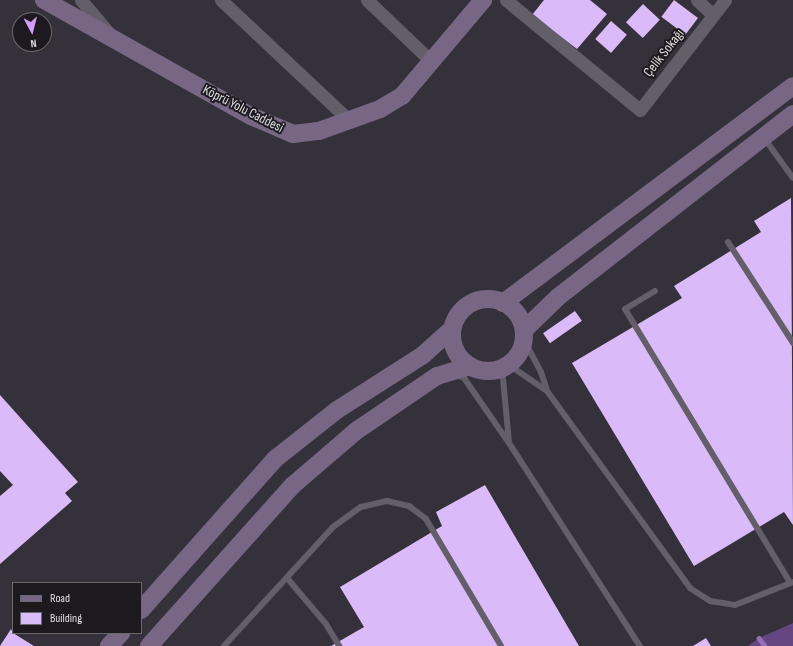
<!DOCTYPE html>
<html>
<head>
<meta charset="utf-8">
<style>
	body { margin:0 }
	#map { position:relative; width:793px; height:646px; overflow:hidden; background:#35313a; font-family:"Sofia Sans Condensed",sans-serif }
	div>[style] { position:absolute }
	.green>* { inset:0; background:#664680 }
	.stream>* { height:4.5px; margin:-2.25px; padding:0 2.25px; transform-origin:2.25px; border-radius:2.25px; background:#976fb8 }
	.building>* { inset:0; background:#dbbaf9; transform-origin:0 0 }
	.lane>* { height:6px; margin:-3px; padding:0 3px; transform-origin:3px; border-radius:3px; background:#645e69 }
	.street>* { height:13px; margin:-6.5px; padding:0 6.5px; transform-origin:6.5px; border-radius:6.5px; background:#645e69 }
	.secondary>* { height:18px; margin:-9px; padding:0 9px; transform-origin:9px; border-radius:9px; background:#776784 }
	.secondary>.ring { margin:-9px; padding:0; box-sizing:content-box; background:none; border:18px solid #776784; border-radius:50% }
	span { translate:-50% -50%; white-space:nowrap; text-align:center; line-height:1.15; -webkit-text-stroke:4px #1c1a1e; paint-order:stroke }
	.street-label { font-size:14px; color:#e0dde3 }
	.legend { position:absolute; left:12px; top:582px; width:130px; height:52px; box-sizing:border-box; background:#1c1a1e; border:1px solid #6a686d; margin:0; padding:5px 7px; list-style:none; font-size:12px; color:#e0dde3 }
	.legend li { display:flex; align-items:center; gap:8px; height:20px }
	.legend b { width:20px; border:1px solid #6a686d }
	.north { position:absolute; left:12px; top:12px; width:40px; height:40px; box-sizing:border-box; background:#1c1a1e; border:1px solid #6a686d; border-radius:50%; rotate:173deg; font-size:11px; font-weight:700; line-height:16px; text-align:center; color:#e0dde3 }
	.north::after { content:''; display:block; margin:auto; width:14px; height:18px; background:#d29dfd; clip-path:polygon(50% 0,100% 100%,50% 72%,0 100%) }
</style>
</head>
<body>
<div id="map">
	<div class="green">
		<div style="clip-path:polygon(793px 623px,793px 646px,748px 646px,759px 638px)"></div>
	</div>
	<div class="stream">
		<div style="left:759px;top:638px;width:10px;rotate:53deg"></div>
	</div>
	<div class="building">
		<div style="clip-path:polygon(544px 0,590px 0,607px 14px,577px 49px,532px 15px)"></div>
		<div style="left:674px;top:0;width:30px;height:21px;rotate:37deg"></div>
		<div style="left:643px;top:4px;width:23px;height:25px;rotate:43deg"></div>
		<div style="left:611px;top:21px;width:21px;height:24px;rotate:41deg"></div>
		<div style="clip-path:polygon(791px 198px,793px 525px,784px 512px,694px 566px,572px 363px,682px 298px,674px 286px,761px 232px,754px 221px)"></div>
		<div style="left:575px;top:311px;width:12px;height:39px;rotate:55deg"></div>
		<div style="clip-path:polygon(0 395px,78px 482px,65px 493px,72px 501px,0 564px,0 496px,13px 485px,0 471px)"></div>
		<div style="clip-path:polygon(485px 485px,579px 646px,331px 646px,364px 627px,340px 587px,442px 526px,436px 512px)"></div>
		<div style="clip-path:polygon(11px 629px,13px 633px,34px 646px,0 646px)"></div>
		<div style="clip-path:polygon(706px 638px,711px 646px,693px 646px)"></div>
	</div>
	<div class="lane">
		<div style="left:764px;top:138px;width:49px;rotate:54.1deg"></div>
		<div style="left:728px;top:242px;width:120px;rotate:57.2deg"></div>
		<div style="left:655px;top:291px;width:35px;rotate:149deg"></div>
		<div style="left:625px;top:309px;width:320px;rotate:58.9deg"></div>
		<div style="left:524px;top:340px;width:36px;rotate:62deg"></div>
		<div style="left:541px;top:372px;width:20px;rotate:72deg"></div>
		<div style="left:547px;top:391px;width:243px;rotate:54deg"></div>
		<div style="left:690px;top:588px;width:24px;rotate:33deg"></div>
		<div style="left:710px;top:601px;width:25px;rotate:9deg"></div>
		<div style="left:735px;top:605px;width:62px;rotate:-21.6deg"></div>
		<div style="left:509px;top:365px;width:46px;rotate:34.4deg"></div>
		<div style="left:502px;top:368px;width:74px;rotate:84.6deg"></div>
		<div style="left:457px;top:375px;width:8px;rotate:23deg"></div>
		<div style="left:464px;top:378px;width:79px;rotate:55.3deg"></div>
		<div style="left:509px;top:443px;width:242px;rotate:57.2deg"></div>
		<div style="left:287px;top:578px;width:60px;rotate:49.7deg"></div>
		<div style="left:326px;top:624px;width:26px;rotate:59deg"></div>
		<div style="left:224px;top:646px;width:161px;rotate:-47.5deg"></div>
		<div style="left:333px;top:527px;width:34px;rotate:-36deg"></div>
		<div style="left:361px;top:507px;width:27px;rotate:-13deg"></div>
		<div style="left:387px;top:501px;width:23px;rotate:13deg"></div>
		<div style="left:409px;top:506px;width:21px;rotate:37deg"></div>
		<div style="left:426px;top:519px;width:147px;rotate:59.4deg"></div>
	</div>
	<div class="street">
		<div style="left:81px;top:0;width:42px;rotate:49.8deg"></div>
		<div style="left:221px;top:0;width:175px;rotate:43.2deg"></div>
		<div style="left:367px;top:0;width:88px;rotate:43.6deg"></div>
		<div style="left:506px;top:0;width:173px;rotate:39.4deg"></div>
		<div style="left:640px;top:110px;width:139px;rotate:-52.3deg"></div>
		<div style="left:697px;top:0;width:22px;rotate:43deg"></div>
	</div>
	<div class="secondary">
		<div style="left:44px;top:0;width:237px;rotate:29.3deg"></div>
		<div style="left:251px;top:116px;width:46px;rotate:23.2deg"></div>
		<div style="left:293px;top:134px;width:26px;rotate:-7deg"></div>
		<div style="left:319px;top:131px;width:65px;rotate:-19.8deg"></div>
		<div style="left:380px;top:109px;width:26px;rotate:-31deg"></div>
		<div style="left:402px;top:96px;width:126px;rotate:-49.8deg"></div>
		<div class="ring" style="left:452px;top:299px;width:54px;height:54px"></div>
		<div style="left:503px;top:303px;width:362px;rotate:-36.8deg"></div>
		<div style="left:524px;top:330px;width:47px;rotate:-44.1deg"></div>
		<div style="left:558px;top:297px;width:298px;rotate:-37.9deg"></div>
		<div style="left:141px;top:610px;width:202px;rotate:-48.4deg"></div>
		<div style="left:275px;top:459px;width:79px;rotate:-38.3deg"></div>
		<div style="left:337px;top:410px;width:102px;rotate:-32.6deg"></div>
		<div style="left:423px;top:355px;width:39px;rotate:-42deg"></div>
		<div style="left:109px;top:646px;width:18px;rotate:-47deg"></div>
		<div style="left:149px;top:646px;width:215px;rotate:-48.2deg"></div>
		<div style="left:292px;top:486px;width:84px;rotate:-40.7deg"></div>
		<div style="left:356px;top:431px;width:98px;rotate:-34.2deg"></div>
		<div style="left:437px;top:376px;width:34px;rotate:-17deg"></div>
	</div>
	<div class="street-label">
		<span style="left:664px;top:53px;rotate:-52deg">Çelik Sokağı</span>
		<span style="left:243px;top:109px;rotate:27deg">Köprü Yolu Caddesi</span>
	</div>
	<ul class="legend">
	<li><b style="height:5px;background:#776784"></b>Road</li>
	<li><b style="height:11px;background:#dbbaf9"></b>Building</li>
	</ul>
	<div class="north">N</div>
</div>
</body>
</html>
